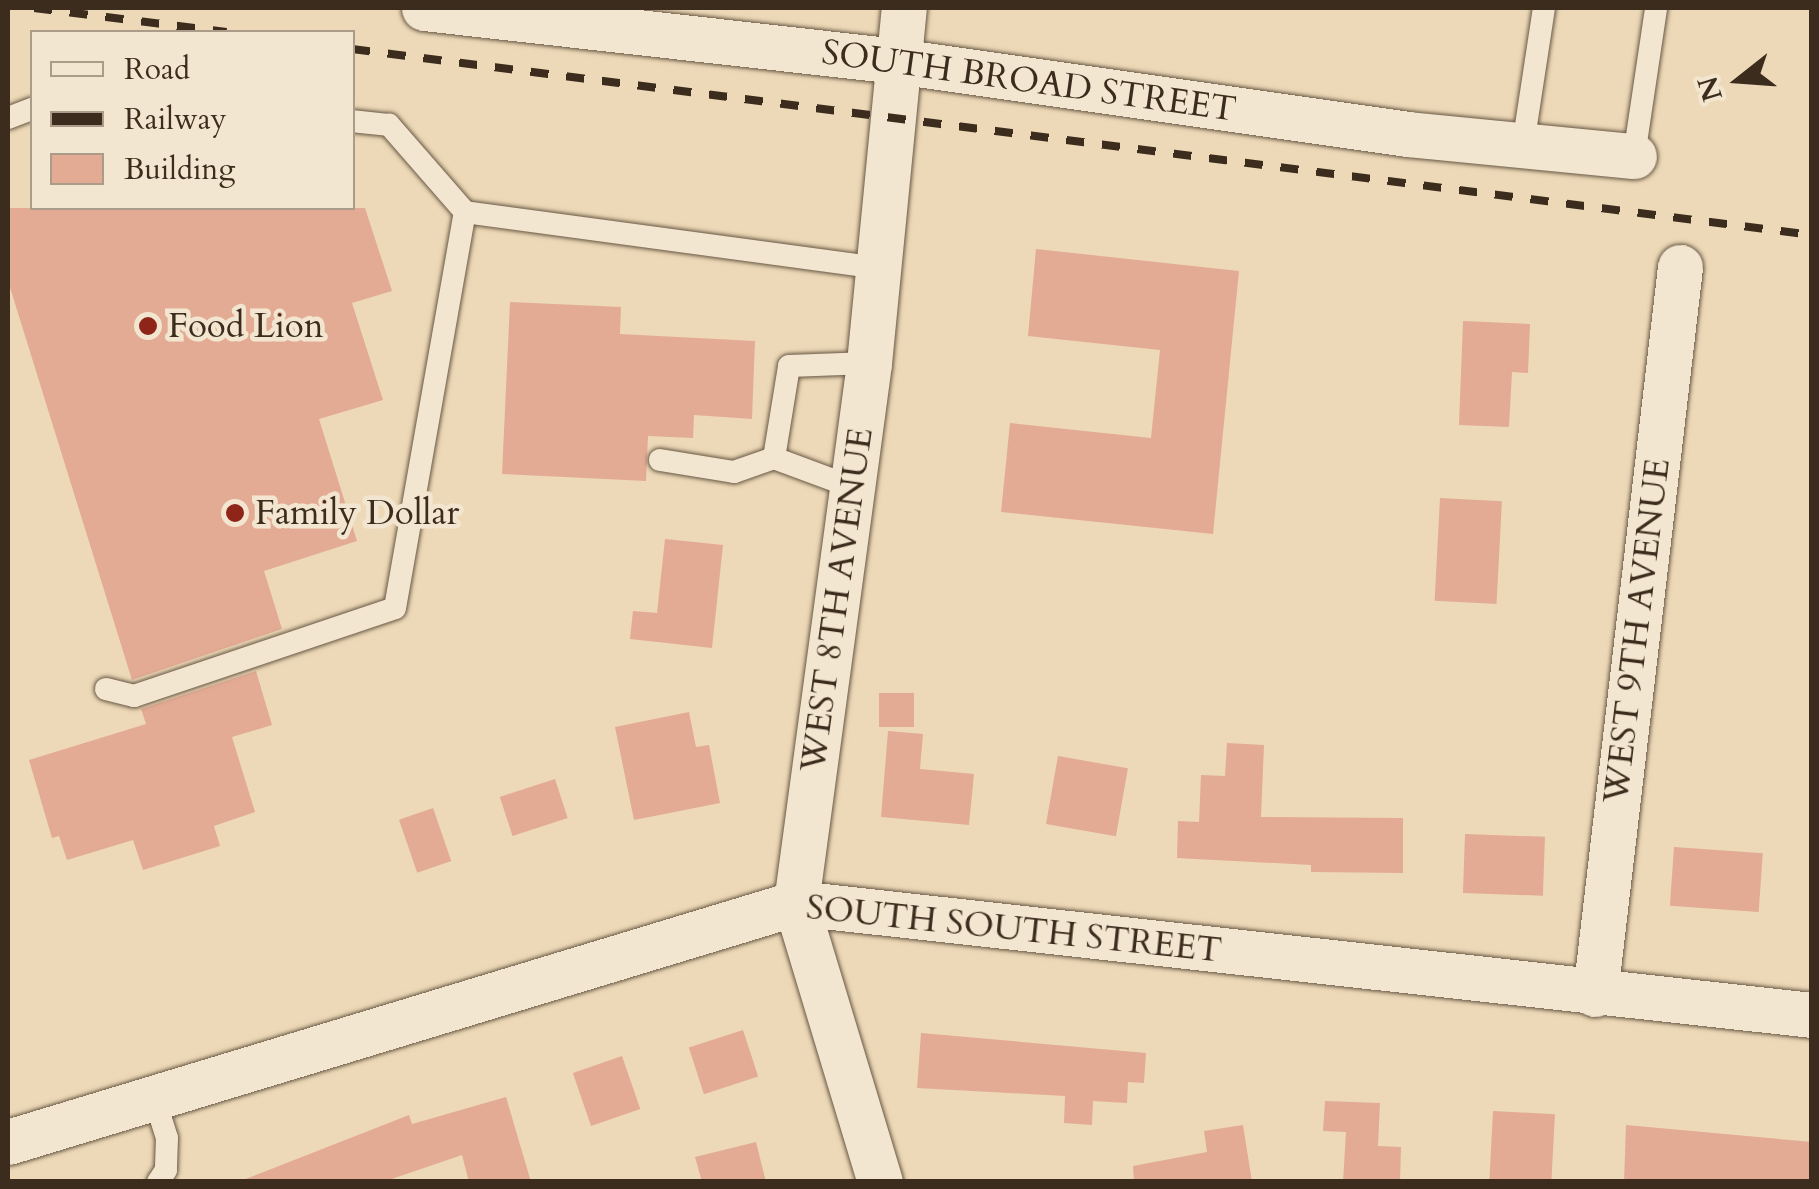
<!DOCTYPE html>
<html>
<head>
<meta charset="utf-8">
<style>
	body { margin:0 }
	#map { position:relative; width:1819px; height:1189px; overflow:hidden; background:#edd9b7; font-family:Cardo,serif }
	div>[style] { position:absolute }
	.building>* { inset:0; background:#e3ab93; transform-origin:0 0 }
	.roads { filter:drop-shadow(0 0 2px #685744) drop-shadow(0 0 2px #685744) }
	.lane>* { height:22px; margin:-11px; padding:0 11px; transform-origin:11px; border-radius:11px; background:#f3e6d0 }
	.street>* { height:45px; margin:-22.5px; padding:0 22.5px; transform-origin:22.5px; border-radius:22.5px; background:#f3e6d0 }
	.rail>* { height:8px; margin-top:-4px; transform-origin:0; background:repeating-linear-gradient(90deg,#3c2c1d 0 18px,transparent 0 36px) }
	.dots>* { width:28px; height:28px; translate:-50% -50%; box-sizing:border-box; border:5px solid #f3e6d0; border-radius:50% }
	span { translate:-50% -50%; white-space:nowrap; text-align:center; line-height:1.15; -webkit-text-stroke:9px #f3e6d0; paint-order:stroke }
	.street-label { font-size:35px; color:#3c2c1d }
	.poi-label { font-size:35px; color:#3c2c1d }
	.left { translate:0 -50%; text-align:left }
	.frame { position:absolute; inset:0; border:10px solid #3c2c1d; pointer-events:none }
	.legend { position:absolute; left:30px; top:30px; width:325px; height:180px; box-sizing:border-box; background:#f3e6d0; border:2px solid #aa9c88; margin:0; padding:12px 18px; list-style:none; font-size:30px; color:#3c2c1d }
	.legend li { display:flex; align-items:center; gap:20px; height:50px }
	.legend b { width:50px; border:2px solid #aa9c88 }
	.north { position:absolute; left:1689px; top:30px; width:100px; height:100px; -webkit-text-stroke:8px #f3e6d0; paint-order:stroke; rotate:253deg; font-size:28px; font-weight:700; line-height:40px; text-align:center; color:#3c2c1d }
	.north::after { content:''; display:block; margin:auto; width:35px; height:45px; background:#3c2c1d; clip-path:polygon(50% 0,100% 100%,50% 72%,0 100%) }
</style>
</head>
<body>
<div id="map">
	<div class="building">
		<div style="clip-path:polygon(8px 208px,365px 208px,392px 291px,352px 303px,383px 400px,319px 419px,357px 541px,264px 571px,282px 629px,132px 680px,8px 281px)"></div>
		<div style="clip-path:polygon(1036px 249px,1239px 271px,1213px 534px,1001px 512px,1010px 423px,1151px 438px,1160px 350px,1028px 336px)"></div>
		<div style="clip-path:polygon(510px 302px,621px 307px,620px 334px,755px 341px,752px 419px,694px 415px,693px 438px,648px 436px,646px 481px,502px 474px)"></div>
		<div style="clip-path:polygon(1463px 321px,1530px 324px,1528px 373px,1512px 372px,1509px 427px,1459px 425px)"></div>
		<div style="left:1440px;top:498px;width:62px;height:103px;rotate:3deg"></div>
		<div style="clip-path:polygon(665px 539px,723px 545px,712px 648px,630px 639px,633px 611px,657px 613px)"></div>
		<div style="clip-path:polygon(256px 671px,272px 725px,232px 737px,255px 812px,214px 826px,220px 846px,143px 870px,133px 840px,67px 860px,59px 836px,52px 838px,29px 760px,146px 724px,141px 709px)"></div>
		<div style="left:879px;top:693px;width:35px;height:34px"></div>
		<div style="clip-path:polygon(689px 712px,696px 747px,709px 745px,720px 803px,634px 820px,615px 727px)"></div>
		<div style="clip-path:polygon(888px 731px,923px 734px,920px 769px,974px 774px,969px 825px,881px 817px)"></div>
		<div style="clip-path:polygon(1227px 743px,1264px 745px,1261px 817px,1403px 818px,1403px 873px,1311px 872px,1311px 865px,1177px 858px,1178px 821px,1199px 822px,1201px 775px,1225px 776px)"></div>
		<div style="left:1058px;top:756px;width:71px;height:69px;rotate:10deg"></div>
		<div style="left:555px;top:779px;width:41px;height:58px;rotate:72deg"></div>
		<div style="left:433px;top:808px;width:56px;height:36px;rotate:71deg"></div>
		<div style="left:1465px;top:834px;width:80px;height:59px;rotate:2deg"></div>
		<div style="left:1674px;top:847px;width:89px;height:59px;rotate:4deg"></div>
		<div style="left:743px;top:1030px;width:49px;height:57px;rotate:72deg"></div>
		<div style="clip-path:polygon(921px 1033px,1146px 1053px,1144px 1083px,1128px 1082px,1127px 1103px,1093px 1101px,1092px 1125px,1064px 1123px,1065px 1096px,917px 1088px)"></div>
		<div style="left:622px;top:1056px;width:56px;height:52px;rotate:71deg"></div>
		<div style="clip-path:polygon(506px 1097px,531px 1182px,469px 1182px,462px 1155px,383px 1182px,238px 1182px,409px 1115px,412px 1124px)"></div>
		<div style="clip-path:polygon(1325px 1101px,1380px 1103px,1378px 1146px,1401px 1147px,1400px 1182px,1343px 1182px,1346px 1132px,1323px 1131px)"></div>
		<div style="left:1493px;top:1111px;width:62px;height:71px;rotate:3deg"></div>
		<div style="clip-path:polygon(1243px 1125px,1252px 1182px,1134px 1182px,1133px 1166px,1207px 1152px,1204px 1131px)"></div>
		<div style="clip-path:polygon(1626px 1125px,1812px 1142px,1812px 1182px,1624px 1182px)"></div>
		<div style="clip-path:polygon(756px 1142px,766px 1182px,702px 1182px,695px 1157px)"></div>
	</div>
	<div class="roads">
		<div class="lane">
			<div style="left:8px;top:118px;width:26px;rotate:-21deg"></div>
			<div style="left:1523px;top:145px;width:139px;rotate:-81.3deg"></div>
			<div style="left:1634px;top:156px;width:150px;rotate:-81.5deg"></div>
			<div style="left:465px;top:212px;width:419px;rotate:7.7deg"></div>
			<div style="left:660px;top:460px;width:75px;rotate:9.2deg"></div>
			<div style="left:734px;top:472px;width:42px;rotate:-19.3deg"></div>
			<div style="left:852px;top:487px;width:83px;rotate:-159.6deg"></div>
			<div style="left:774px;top:458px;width:93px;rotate:-80.7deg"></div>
			<div style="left:789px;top:366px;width:80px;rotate:-2.1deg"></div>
			<div style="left:106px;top:689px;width:29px;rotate:14deg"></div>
			<div style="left:134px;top:696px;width:275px;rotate:-18.6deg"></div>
			<div style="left:395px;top:608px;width:402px;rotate:-80deg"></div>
			<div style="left:465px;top:212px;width:116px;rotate:-131.1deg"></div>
			<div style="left:389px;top:125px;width:37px;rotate:-174deg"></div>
			<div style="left:154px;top:1097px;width:43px;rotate:72.4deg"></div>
			<div style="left:167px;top:1138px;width:32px;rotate:92deg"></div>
			<div style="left:166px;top:1170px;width:14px;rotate:124deg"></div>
		</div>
		<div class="street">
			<div style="left:424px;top:8px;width:476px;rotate:6.4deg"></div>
			<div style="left:897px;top:61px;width:516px;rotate:8.13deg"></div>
			<div style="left:1408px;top:134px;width:227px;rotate:5.6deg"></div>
			<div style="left:1595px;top:994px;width:732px;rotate:-83.33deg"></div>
			<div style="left:8px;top:1142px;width:823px;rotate:-16.87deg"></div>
			<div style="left:796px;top:903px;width:1022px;rotate:6.29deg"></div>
			<div style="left:880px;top:1182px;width:291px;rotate:-106.8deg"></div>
			<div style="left:796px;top:903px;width:545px;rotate:-82.3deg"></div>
			<div style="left:869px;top:363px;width:357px;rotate:-84.4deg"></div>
		</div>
	</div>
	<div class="rail">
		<div style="left:34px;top:8px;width:194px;rotate:7.1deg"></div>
		<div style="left:352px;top:49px;width:1472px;rotate:7.26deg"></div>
	</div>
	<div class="dots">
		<div style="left:148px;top:326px;background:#8f2418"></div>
		<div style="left:235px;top:513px;background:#8f2418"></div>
	</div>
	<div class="street-label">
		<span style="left:1029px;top:81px;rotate:8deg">SOUTH BROAD STREET</span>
		<span style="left:837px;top:600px;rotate:-82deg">WEST 8TH AVENUE</span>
		<span style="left:1637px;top:631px;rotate:-83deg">WEST 9TH AVENUE</span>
		<span style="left:1014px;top:929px;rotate:6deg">SOUTH SOUTH STREET</span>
	</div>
	<div class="poi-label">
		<span class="left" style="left:168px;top:326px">Food Lion</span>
		<span class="left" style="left:255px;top:513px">Family Dollar</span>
	</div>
	<div class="frame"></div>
	<ul class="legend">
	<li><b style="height:12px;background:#f3e6d0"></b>Road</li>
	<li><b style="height:12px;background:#3c2c1d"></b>Railway</li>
	<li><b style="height:28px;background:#e3ab93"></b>Building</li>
	</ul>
	<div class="north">N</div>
</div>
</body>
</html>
